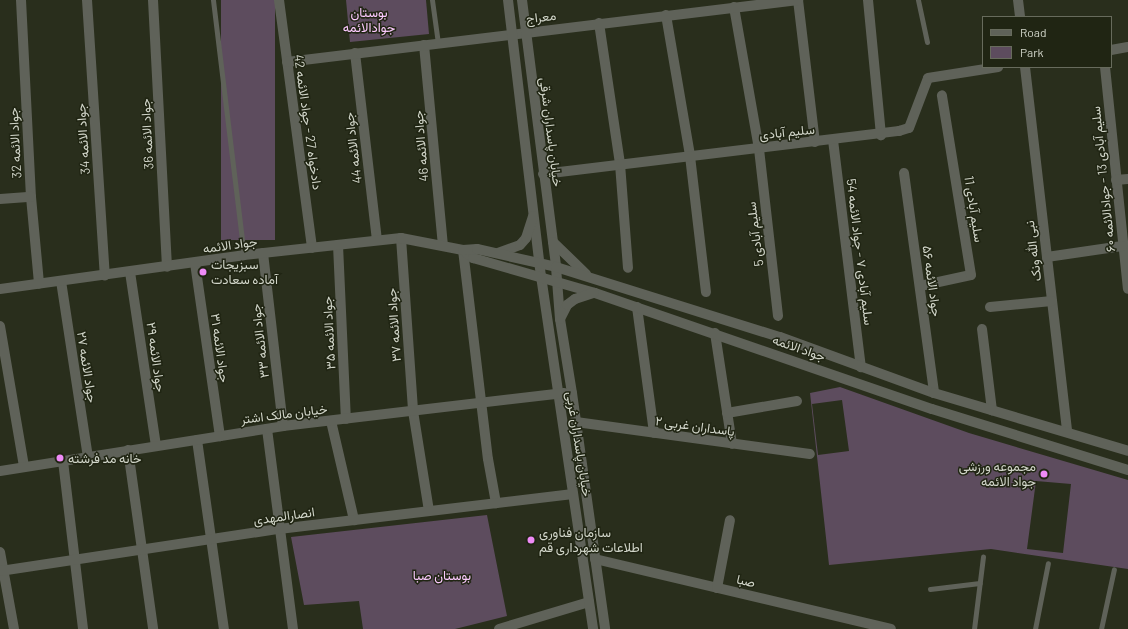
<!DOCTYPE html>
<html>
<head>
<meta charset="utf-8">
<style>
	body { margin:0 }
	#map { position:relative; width:1128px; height:629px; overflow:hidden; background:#292e1c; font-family:Barlow,Vazirmatn,sans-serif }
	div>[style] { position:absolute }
	.green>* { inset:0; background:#5d4c5e; transform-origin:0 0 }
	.service>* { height:5px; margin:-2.5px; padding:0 2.5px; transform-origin:2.5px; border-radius:2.5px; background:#5f6259 }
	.minor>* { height:10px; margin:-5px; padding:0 5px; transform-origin:5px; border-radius:5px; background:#5f6259 }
	.tertiary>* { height:10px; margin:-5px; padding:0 5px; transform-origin:5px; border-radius:5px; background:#5f6259 }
	.dots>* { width:11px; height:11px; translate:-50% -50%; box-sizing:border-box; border:2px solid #202513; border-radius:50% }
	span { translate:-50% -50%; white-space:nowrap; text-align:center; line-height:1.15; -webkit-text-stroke:3px #202513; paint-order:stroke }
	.park-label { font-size:13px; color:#fccaff }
	.street-label { font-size:13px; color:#d1d5c9 }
	.poi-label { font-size:13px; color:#d1d5c9 }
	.left { translate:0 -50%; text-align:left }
	.right { translate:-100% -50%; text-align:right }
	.legend { position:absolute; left:982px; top:16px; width:130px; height:52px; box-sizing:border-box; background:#202513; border:1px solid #676b5c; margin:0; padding:5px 7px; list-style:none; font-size:12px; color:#d1d5c9 }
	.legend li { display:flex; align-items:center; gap:8px; height:20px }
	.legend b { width:20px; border:1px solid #676b5c }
</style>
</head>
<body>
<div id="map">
	<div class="green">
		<div style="left:221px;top:0;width:54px;height:240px"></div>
		<div style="clip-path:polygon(346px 0,426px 0,429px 34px,350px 42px)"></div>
		<div style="clip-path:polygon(evenodd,840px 387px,969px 433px,1128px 480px,1128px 569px,991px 549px,829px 565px,810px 393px,840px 387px,842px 400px,849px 451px,818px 455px,812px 404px,842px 400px,840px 387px,1036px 481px,1071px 484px,1063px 553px,1027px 549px,1036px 481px)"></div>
		<div style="clip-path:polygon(487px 515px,507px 616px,455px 629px,363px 629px,359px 601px,304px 605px,291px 537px)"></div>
	</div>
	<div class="service">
		<div style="left:213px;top:0;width:257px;rotate:83.1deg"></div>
		<div style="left:432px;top:0;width:43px;rotate:82.1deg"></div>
		<div style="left:918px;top:0;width:43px;rotate:77.9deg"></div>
		<div style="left:930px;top:589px;width:50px;rotate:-6.8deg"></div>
		<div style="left:974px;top:629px;width:73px;rotate:-82.9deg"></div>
		<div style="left:1035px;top:629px;width:67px;rotate:-78.9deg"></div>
		<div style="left:1101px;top:629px;width:61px;rotate:-77.8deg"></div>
	</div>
	<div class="minor">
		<div style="left:21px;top:0;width:197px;rotate:87.1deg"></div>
		<div style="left:31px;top:197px;width:87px;rotate:84.7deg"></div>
		<div style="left:87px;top:0;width:276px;rotate:86.3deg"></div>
		<div style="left:153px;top:0;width:267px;rotate:87deg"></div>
		<div style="left:279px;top:0;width:250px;rotate:82.4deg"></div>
		<div style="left:798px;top:0;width:143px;rotate:83.2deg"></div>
		<div style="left:868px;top:0;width:136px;rotate:84.5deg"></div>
		<div style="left:1018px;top:0;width:17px;rotate:83deg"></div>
		<div style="left:734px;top:7px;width:144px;rotate:80deg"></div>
		<div style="left:759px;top:149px;width:168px;rotate:83.5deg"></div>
		<div style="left:666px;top:15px;width:143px;rotate:80.3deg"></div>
		<div style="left:690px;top:156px;width:137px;rotate:83.3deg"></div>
		<div style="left:599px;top:23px;width:143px;rotate:81.5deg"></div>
		<div style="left:620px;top:164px;width:104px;rotate:85.6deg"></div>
		<div style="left:424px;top:45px;width:201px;rotate:84.6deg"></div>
		<div style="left:1111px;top:50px;width:17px;rotate:-10deg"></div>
		<div style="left:355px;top:53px;width:187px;rotate:83.3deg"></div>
		<div style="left:287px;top:62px;width:515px;rotate:-6.92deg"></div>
		<div style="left:1025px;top:67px;width:367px;rotate:83.4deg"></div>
		<div style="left:1105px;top:67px;width:223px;rotate:84.1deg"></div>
		<div style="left:833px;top:140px;width:229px;rotate:83deg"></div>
		<div style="left:904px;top:173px;width:222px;rotate:82.2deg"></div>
		<div style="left:543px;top:174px;width:359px;rotate:-6.9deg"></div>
		<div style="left:899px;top:131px;width:10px;rotate:-17deg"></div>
		<div style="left:909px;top:128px;width:53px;rotate:-69.2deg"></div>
		<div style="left:928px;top:78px;width:71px;rotate:-8.9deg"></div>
		<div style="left:1116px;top:180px;width:12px;rotate:-5deg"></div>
		<div style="left:0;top:199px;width:31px;rotate:-4deg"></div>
		<div style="left:401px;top:238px;width:173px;rotate:86deg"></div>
		<div style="left:413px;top:411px;width:101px;rotate:80.9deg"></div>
		<div style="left:338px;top:245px;width:174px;rotate:87.4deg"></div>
		<div style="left:463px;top:250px;width:210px;rotate:83.2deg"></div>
		<div style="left:488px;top:459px;width:45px;rotate:79.7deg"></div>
		<div style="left:263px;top:253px;width:174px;rotate:83.4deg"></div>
		<div style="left:1047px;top:257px;width:76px;rotate:-8.3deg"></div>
		<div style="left:195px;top:263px;width:175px;rotate:81.8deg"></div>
		<div style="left:130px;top:272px;width:176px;rotate:81.5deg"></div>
		<div style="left:61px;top:281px;width:178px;rotate:81.3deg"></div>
		<div style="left:920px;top:286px;width:52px;rotate:-12.2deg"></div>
		<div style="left:971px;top:275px;width:182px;rotate:-99.2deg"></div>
		<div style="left:637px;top:307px;width:127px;rotate:82.3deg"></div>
		<div style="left:990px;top:307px;width:62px;rotate:-5.5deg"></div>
		<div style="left:0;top:326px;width:143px;rotate:80.3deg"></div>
		<div style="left:982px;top:329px;width:82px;rotate:83deg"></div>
		<div style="left:715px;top:333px;width:112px;rotate:81.3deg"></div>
		<div style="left:727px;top:413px;width:71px;rotate:-9.7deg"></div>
		<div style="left:331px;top:421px;width:102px;rotate:76.9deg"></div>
		<div style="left:576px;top:422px;width:236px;rotate:7.8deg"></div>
		<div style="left:267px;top:429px;width:202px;rotate:82.6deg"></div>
		<div style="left:197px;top:440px;width:191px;rotate:81.9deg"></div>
		<div style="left:128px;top:450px;width:181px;rotate:82deg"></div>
		<div style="left:63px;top:461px;width:169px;rotate:83.2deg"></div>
		<div style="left:0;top:552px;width:78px;rotate:79.7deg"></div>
		<div style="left:595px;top:559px;width:304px;rotate:13.3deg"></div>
		<div style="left:0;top:571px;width:282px;rotate:-8.6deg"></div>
		<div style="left:279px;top:529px;width:296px;rotate:-6.8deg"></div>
		<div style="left:717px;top:588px;width:69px;rotate:-79.2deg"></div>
		<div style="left:499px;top:629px;width:94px;rotate:-16.7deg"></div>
	</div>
	<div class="tertiary">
		<div style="left:508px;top:0;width:278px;rotate:83.2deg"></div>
		<div style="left:541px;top:276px;width:357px;rotate:81.6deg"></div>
		<div style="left:522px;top:0;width:269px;rotate:82.7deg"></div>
		<div style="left:556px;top:267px;width:52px;rotate:85.6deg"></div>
		<div style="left:560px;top:319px;width:75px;rotate:80.8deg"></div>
		<div style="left:572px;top:393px;width:238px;rotate:82deg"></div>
		<div style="left:553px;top:242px;width:46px;rotate:44.1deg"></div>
		<div style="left:463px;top:250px;width:13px;rotate:39deg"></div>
		<div style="left:473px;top:258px;width:127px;rotate:16deg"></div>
		<div style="left:595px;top:293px;width:356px;rotate:19deg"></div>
		<div style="left:932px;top:409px;width:205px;rotate:17.3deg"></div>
		<div style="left:498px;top:253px;width:23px;rotate:-20deg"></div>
		<div style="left:520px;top:245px;width:9px;rotate:-49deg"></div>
		<div style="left:526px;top:238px;width:23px;rotate:-72deg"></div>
		<div style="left:0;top:289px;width:246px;rotate:-7.9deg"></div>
		<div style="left:244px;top:255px;width:158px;rotate:-6.2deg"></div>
		<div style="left:401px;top:238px;width:63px;rotate:11deg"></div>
		<div style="left:463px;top:250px;width:14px;rotate:-4deg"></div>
		<div style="left:477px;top:249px;width:81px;rotate:12.8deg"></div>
		<div style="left:556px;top:267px;width:235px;rotate:17.4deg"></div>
		<div style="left:780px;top:337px;width:164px;rotate:20deg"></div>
		<div style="left:934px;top:393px;width:202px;rotate:16.6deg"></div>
		<div style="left:560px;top:319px;width:16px;rotate:-63deg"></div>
		<div style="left:567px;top:305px;width:10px;rotate:-37deg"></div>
		<div style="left:575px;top:299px;width:20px;rotate:-18deg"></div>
		<div style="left:0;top:471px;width:287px;rotate:-9deg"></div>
		<div style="left:283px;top:426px;width:283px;rotate:-6.7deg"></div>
	</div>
	<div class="dots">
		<div style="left:203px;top:272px;background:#ef8bf7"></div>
		<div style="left:60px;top:458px;background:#ef8bf7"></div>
		<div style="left:1044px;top:474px;background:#ef8bf7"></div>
		<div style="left:531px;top:540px;background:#ef8bf7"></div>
	</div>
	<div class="park-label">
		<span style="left:369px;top:20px">بوستان<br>جوادالائمه</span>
		<span style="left:442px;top:575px">بوستان صبا</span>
	</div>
	<div class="street-label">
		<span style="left:541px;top:17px;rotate:-7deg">معراج</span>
		<span style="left:308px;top:122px;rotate:82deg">دادخواه 27 - جواد الائمه 42</span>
		<span style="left:551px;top:132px;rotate:83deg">خیابان پاسداران شرقی</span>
		<span style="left:787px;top:132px;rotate:-6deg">سلیم آبادی</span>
		<span style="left:147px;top:134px;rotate:-93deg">جواد الائمه 36</span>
		<span style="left:83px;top:139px;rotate:-94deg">جواد الائمه 34</span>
		<span style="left:15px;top:143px;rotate:-93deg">جواد الائمه 32</span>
		<span style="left:421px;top:146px;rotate:-95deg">جواد الائمه 46</span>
		<span style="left:353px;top:148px;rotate:-97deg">جواد الائمه 44</span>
		<span style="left:1103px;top:179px;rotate:-96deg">سلیم آبادی 13 - جوادالائمه ۶۰</span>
		<span style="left:974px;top:209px;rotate:81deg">سلیم آبادی 11</span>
		<span style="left:755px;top:234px;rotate:-97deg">سلیم آبادی 5</span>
		<span style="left:230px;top:245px;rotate:-8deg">جواد الائمه</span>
		<span style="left:1033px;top:251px;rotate:-97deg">نبی الله ونک</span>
		<span style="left:860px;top:252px;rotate:83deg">سلیم آبادی ۷ - جواد الائمه 54</span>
		<span style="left:932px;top:281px;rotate:82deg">جواد الائمه ۵۶</span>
		<span style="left:394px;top:325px;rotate:-94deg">جواد الائمه ۳۷</span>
		<span style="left:329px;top:333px;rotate:-93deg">جواد الائمه ۳۵</span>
		<span style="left:260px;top:341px;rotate:-97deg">جواد الائمه ۳۳</span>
		<span style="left:220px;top:348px;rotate:82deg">جواد الائمه ۳۱</span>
		<span style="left:799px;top:348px;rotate:19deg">جواد الائمه</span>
		<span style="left:156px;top:357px;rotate:82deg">جواد الائمه ۲۹</span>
		<span style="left:87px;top:367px;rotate:81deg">جواد الائمه ۲۷</span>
		<span style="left:284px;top:414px;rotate:-7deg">خیابان مالک اشتر</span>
		<span style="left:695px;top:426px;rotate:8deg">پاسداران غربی ۲</span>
		<span style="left:579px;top:444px;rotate:81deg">خیابان پاسداران غربی</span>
		<span style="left:284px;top:516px;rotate:-8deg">انصارالمهدی</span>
		<span style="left:746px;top:581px;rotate:13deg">صبا</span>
	</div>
	<div class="poi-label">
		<span class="left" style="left:211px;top:272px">سبزیجات<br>آماده سعادت</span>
		<span class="left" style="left:68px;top:458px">خانه مد فرشته</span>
		<span class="right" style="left:1036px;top:474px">مجموعه ورزشی<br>جواد الائمه</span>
		<span class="left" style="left:539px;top:540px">سازمان فناوری<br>اطلاعات شهرداری قم</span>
	</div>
	<ul class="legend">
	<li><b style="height:5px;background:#5f6259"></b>Road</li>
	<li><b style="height:11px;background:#5d4c5e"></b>Park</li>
	</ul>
</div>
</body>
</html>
